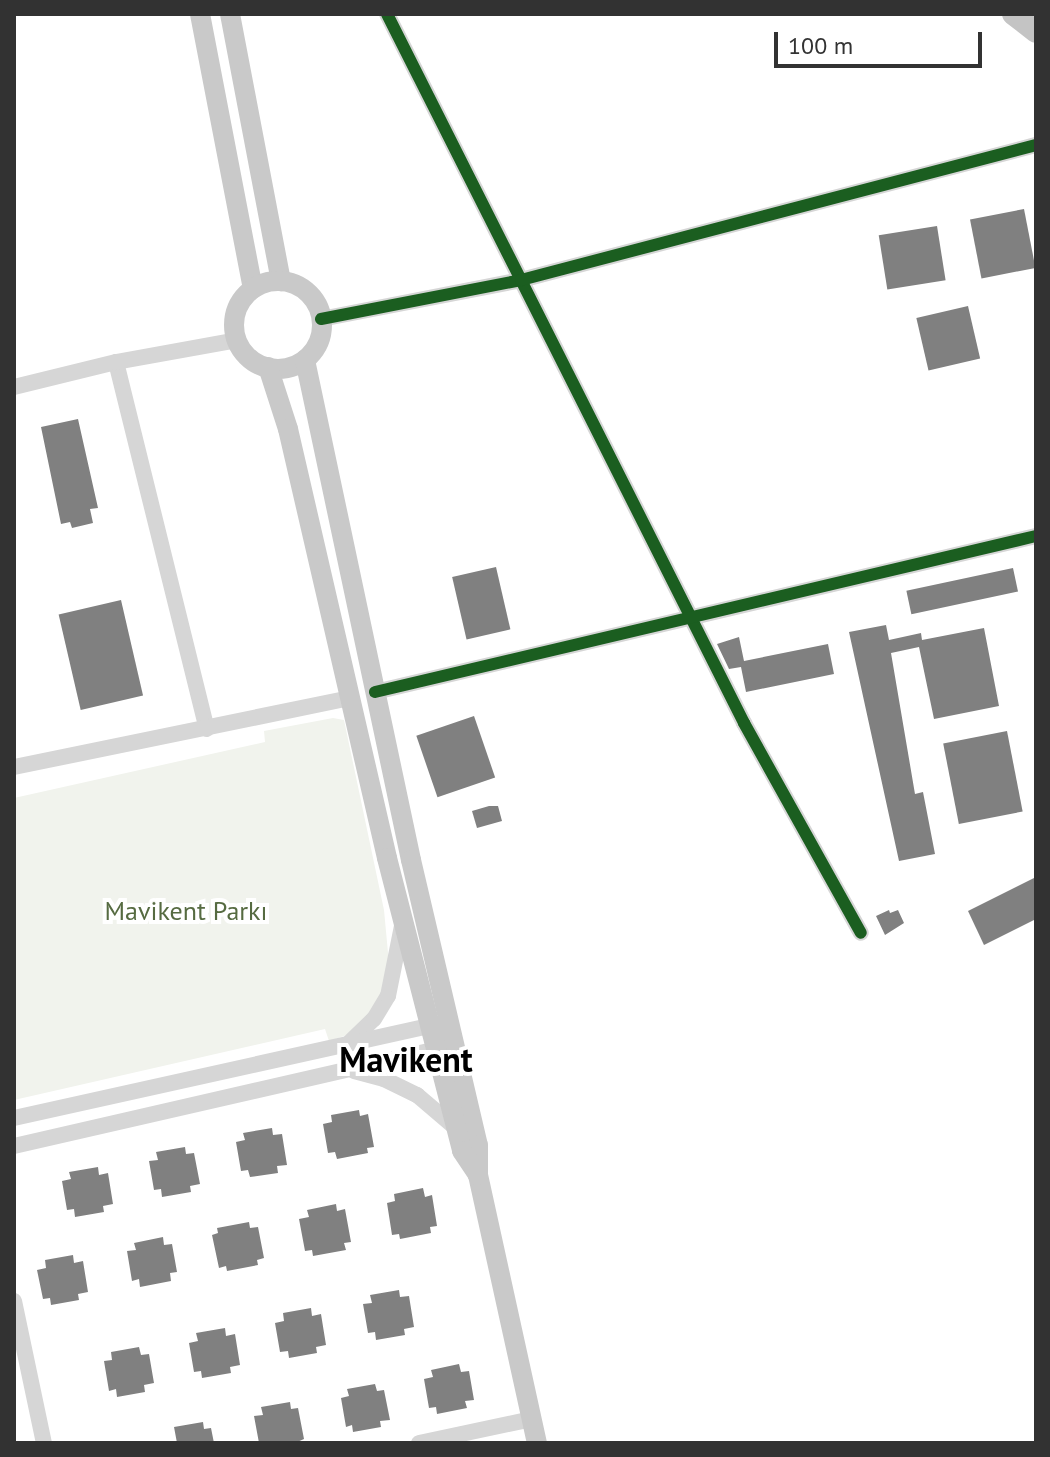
<!DOCTYPE html>
<html>
<head>
<meta charset="utf-8">
<style>
	body { margin:0 }
	#map { position:relative; width:1050px; height:1457px; overflow:hidden; background:#fff; font-family:"PT Sans",sans-serif }
	div>[style] { position:absolute }
	.green>* { inset:0; background:#f1f3ed }
	.building>* { inset:0; background:#808080; transform-origin:0 0 }
	.minor>* { height:16px; margin:-8px; padding:0 8px; transform-origin:8px; border-radius:8px; background:#d6d6d6 }
	.major>* { height:20px; margin:-10px; padding:0 10px; transform-origin:10px; border-radius:10px; background:#c9c9c9 }
	.major>.ring { margin:-10px; padding:0; box-sizing:content-box; background:none; border:20px solid #c9c9c9; border-radius:50% }
	.highway>* { height:22px; margin:-11px; padding:0 11px; transform-origin:11px; border-radius:11px; background:#c4c4c4 }
	.cycleway>* { height:12px; margin:-6px; padding:0 6px; transform-origin:6px; border-radius:6px; background:#1b5e20 }
	span { translate:-50% -50%; white-space:nowrap; text-align:center; line-height:1.15; -webkit-text-stroke:8px #fff; paint-order:stroke }
	.park-label { font-size:26px; color:#566b41 }
	.district-label { font-size:34px; color:#000; font-weight:700 }
	.frame { position:absolute; inset:0; border:16px solid #323232; pointer-events:none }
	.scale { position:absolute; left:774px; top:32px; width:208px; height:36px; box-sizing:border-box; border:4px solid #323232; border-top:0; padding-left:10px; font-size:24px; line-height:28px; white-space:nowrap; color:#323232; -webkit-text-stroke:6px #fff; paint-order:stroke }
</style>
</head>
<body>
<div id="map">
	<div class="green">
		<div style="clip-path:polygon(333px 718px,344px 720px,384px 910px,390px 974px,378px 1011px,353px 1033px,329px 1041px,325px 1029px,14px 1100px,14px 798px,265px 742px,264px 731px)"></div>
	</div>
	<div class="building">
		<div style="left:1024px;top:209px;width:60px;height:55px;rotate:79deg"></div>
		<div style="left:937px;top:226px;width:55px;height:59px;rotate:81deg"></div>
		<div style="left:968px;top:306px;width:54px;height:53px;rotate:77deg"></div>
		<div style="clip-path:polygon(78px 419px,98px 508px,90px 509px,93px 523px,72px 528px,70px 522px,61px 524px,41px 427px)"></div>
		<div style="left:496px;top:567px;width:64px;height:45px;rotate:77deg"></div>
		<div style="left:1013px;top:568px;width:24px;height:109px;rotate:78deg"></div>
		<div style="left:121px;top:600px;width:98px;height:64px;rotate:77deg"></div>
		<div style="clip-path:polygon(886px 625px,889px 640px,921px 633px,922px 640px,984px 628px,999px 706px,934px 719px,919px 647px,891px 653px,915px 794px,923px 792px,935px 854px,899px 861px,849px 632px)"></div>
		<div style="clip-path:polygon(739px 637px,744px 661px,828px 644px,834px 674px,746px 692px,741px 667px,729px 669px,717px 644px)"></div>
		<div style="left:474px;top:716px;width:65px;height:61px;rotate:71deg"></div>
		<div style="left:1007px;top:731px;width:82px;height:65px;rotate:79deg"></div>
		<div style="clip-path:polygon(489px 806px,498px 806px,502px 821px,477px 828px,472px 811px)"></div>
		<div style="clip-path:polygon(1036px 877px,1036px 919px,984px 945px,968px 911px)"></div>
		<div style="clip-path:polygon(889px 910px,890px 913px,898px 910px,904px 923px,885px 935px,876px 916px)"></div>
		<div style="clip-path:polygon(359px 1110px,360px 1116px,368px 1114px,374px 1147px,367px 1148px,368px 1153px,337px 1159px,335px 1152px,328px 1153px,323px 1124px,332px 1122px,331px 1115px)"></div>
		<div style="clip-path:polygon(272px 1128px,273px 1135px,282px 1134px,287px 1165px,277px 1166px,278px 1173px,250px 1177px,248px 1170px,241px 1171px,236px 1142px,245px 1140px,243px 1133px)"></div>
		<div style="clip-path:polygon(185px 1147px,186px 1154px,194px 1153px,200px 1184px,190px 1186px,191px 1192px,162px 1197px,161px 1189px,154px 1190px,149px 1161px,158px 1160px,156px 1152px)"></div>
		<div style="clip-path:polygon(98px 1167px,99px 1175px,108px 1173px,113px 1204px,103px 1206px,104px 1212px,75px 1217px,74px 1209px,67px 1210px,62px 1181px,71px 1179px,69px 1172px)"></div>
		<div style="clip-path:polygon(423px 1188px,425px 1197px,432px 1195px,437px 1226px,430px 1227px,431px 1233px,400px 1239px,399px 1234px,392px 1235px,387px 1203px,395px 1201px,394px 1194px)"></div>
		<div style="clip-path:polygon(336px 1204px,337px 1211px,345px 1209px,351px 1242px,344px 1243px,346px 1250px,313px 1256px,312px 1250px,305px 1251px,299px 1219px,309px 1217px,307px 1210px)"></div>
		<div style="clip-path:polygon(249px 1222px,250px 1228px,258px 1227px,264px 1258px,257px 1260px,258px 1265px,227px 1271px,226px 1266px,219px 1268px,212px 1235px,218px 1233px,217px 1228px)"></div>
		<div style="clip-path:polygon(163px 1237px,164px 1245px,172px 1244px,177px 1272px,170px 1273px,171px 1281px,140px 1287px,139px 1279px,132px 1281px,127px 1251px,136px 1250px,134px 1243px)"></div>
		<div style="clip-path:polygon(73px 1255px,74px 1263px,83px 1261px,88px 1292px,78px 1294px,79px 1300px,51px 1305px,50px 1298px,43px 1299px,37px 1270px,46px 1268px,45px 1260px)"></div>
		<div style="clip-path:polygon(399px 1290px,400px 1297px,409px 1296px,414px 1327px,404px 1329px,405px 1335px,376px 1340px,375px 1332px,368px 1333px,363px 1304px,372px 1303px,370px 1295px)"></div>
		<div style="clip-path:polygon(311px 1308px,312px 1316px,321px 1314px,326px 1345px,316px 1347px,317px 1353px,289px 1358px,288px 1351px,280px 1352px,275px 1323px,284px 1321px,283px 1313px)"></div>
		<div style="clip-path:polygon(225px 1328px,226px 1336px,235px 1334px,240px 1365px,230px 1367px,231px 1373px,202px 1378px,201px 1371px,194px 1372px,189px 1343px,198px 1341px,196px 1333px)"></div>
		<div style="clip-path:polygon(139px 1347px,141px 1355px,149px 1354px,154px 1383px,144px 1385px,145px 1392px,117px 1397px,116px 1389px,109px 1391px,104px 1361px,112px 1360px,111px 1352px)"></div>
		<div style="clip-path:polygon(459px 1364px,461px 1372px,469px 1371px,474px 1400px,465px 1401px,467px 1408px,437px 1414px,436px 1407px,429px 1408px,424px 1379px,433px 1377px,431px 1370px)"></div>
		<div style="clip-path:polygon(375px 1384px,377px 1391px,384px 1390px,390px 1420px,380px 1421px,381px 1427px,353px 1432px,352px 1425px,346px 1427px,341px 1398px,349px 1396px,347px 1389px)"></div>
		<div style="clip-path:polygon(290px 1402px,291px 1409px,298px 1408px,304px 1439px,295px 1443px,259px 1443px,254px 1416px,263px 1415px,261px 1407px)"></div>
		<div style="clip-path:polygon(203px 1422px,204px 1429px,211px 1428px,214px 1443px,177px 1443px,174px 1427px)"></div>
	</div>
	<div class="minor">
		<div style="left:387px;top:14px;width:794px;rotate:63.27deg"></div>
		<div style="left:744px;top:723px;width:240px;rotate:60.9deg"></div>
		<div style="left:321px;top:319px;width:204px;rotate:-11deg"></div>
		<div style="left:521px;top:280px;width:532px;rotate:-14.69deg"></div>
		<div style="left:116px;top:362px;width:378px;rotate:76.1deg"></div>
		<div style="left:14px;top:387px;width:105px;rotate:-13.8deg"></div>
		<div style="left:116px;top:362px;width:123px;rotate:-10.3deg"></div>
		<div style="left:375px;top:692px;width:679px;rotate:-13.28deg"></div>
		<div style="left:14px;top:767px;width:343px;rotate:-11.6deg"></div>
		<div style="left:350px;top:1042px;width:33px;rotate:-44deg"></div>
		<div style="left:374px;top:1019px;width:27px;rotate:-59deg"></div>
		<div style="left:388px;top:996px;width:71px;rotate:-78.7deg"></div>
		<div style="left:354px;top:1071px;width:31px;rotate:15deg"></div>
		<div style="left:384px;top:1079px;width:37px;rotate:26deg"></div>
		<div style="left:417px;top:1095px;width:52px;rotate:40.4deg"></div>
		<div style="left:14px;top:1118px;width:438px;rotate:-12.5deg"></div>
		<div style="left:14px;top:1146px;width:442px;rotate:-12.9deg"></div>
		<div style="left:14px;top:1301px;width:145px;rotate:78.1deg"></div>
		<div style="left:419px;top:1443px;width:116px;rotate:-12deg"></div>
	</div>
	<div class="major">
		<div style="left:200px;top:14px;width:280px;rotate:79.1deg"></div>
		<div style="left:230px;top:14px;width:272px;rotate:79.2deg"></div>
		<div class="ring" style="left:234px;top:281px;width:68px;height:68px"></div>
		<div style="left:305px;top:360px;width:511px;rotate:78.03deg"></div>
		<div style="left:411px;top:860px;width:293px;rotate:76.8deg"></div>
		<div style="left:478px;top:1145px;width:30px;rotate:90deg"></div>
		<div style="left:478px;top:1175px;width:274px;rotate:77.6deg"></div>
		<div style="left:268px;top:367px;width:65px;rotate:72.1deg"></div>
		<div style="left:288px;top:429px;width:440px;rotate:77deg"></div>
		<div style="left:387px;top:858px;width:302px;rotate:75.6deg"></div>
		<div style="left:462px;top:1151px;width:29px;rotate:56deg"></div>
	</div>
	<div class="highway">
		<div style="left:1013px;top:14px;width:29px;rotate:38deg"></div>
	</div>
	<div class="cycleway">
		<div style="left:387px;top:14px;width:794px;rotate:63.27deg"></div>
		<div style="left:744px;top:723px;width:240px;rotate:60.9deg"></div>
		<div style="left:321px;top:319px;width:204px;rotate:-11deg"></div>
		<div style="left:521px;top:280px;width:532px;rotate:-14.69deg"></div>
		<div style="left:375px;top:692px;width:679px;rotate:-13.28deg"></div>
	</div>
	<div class="park-label">
		<span style="left:186px;top:911px">Mavikent Parkı</span>
	</div>
	<div class="district-label">
		<span style="left:406px;top:1060px">Mavikent</span>
	</div>
	<div class="frame"></div>
	<div class="scale">100 m</div>
</div>
</body>
</html>
